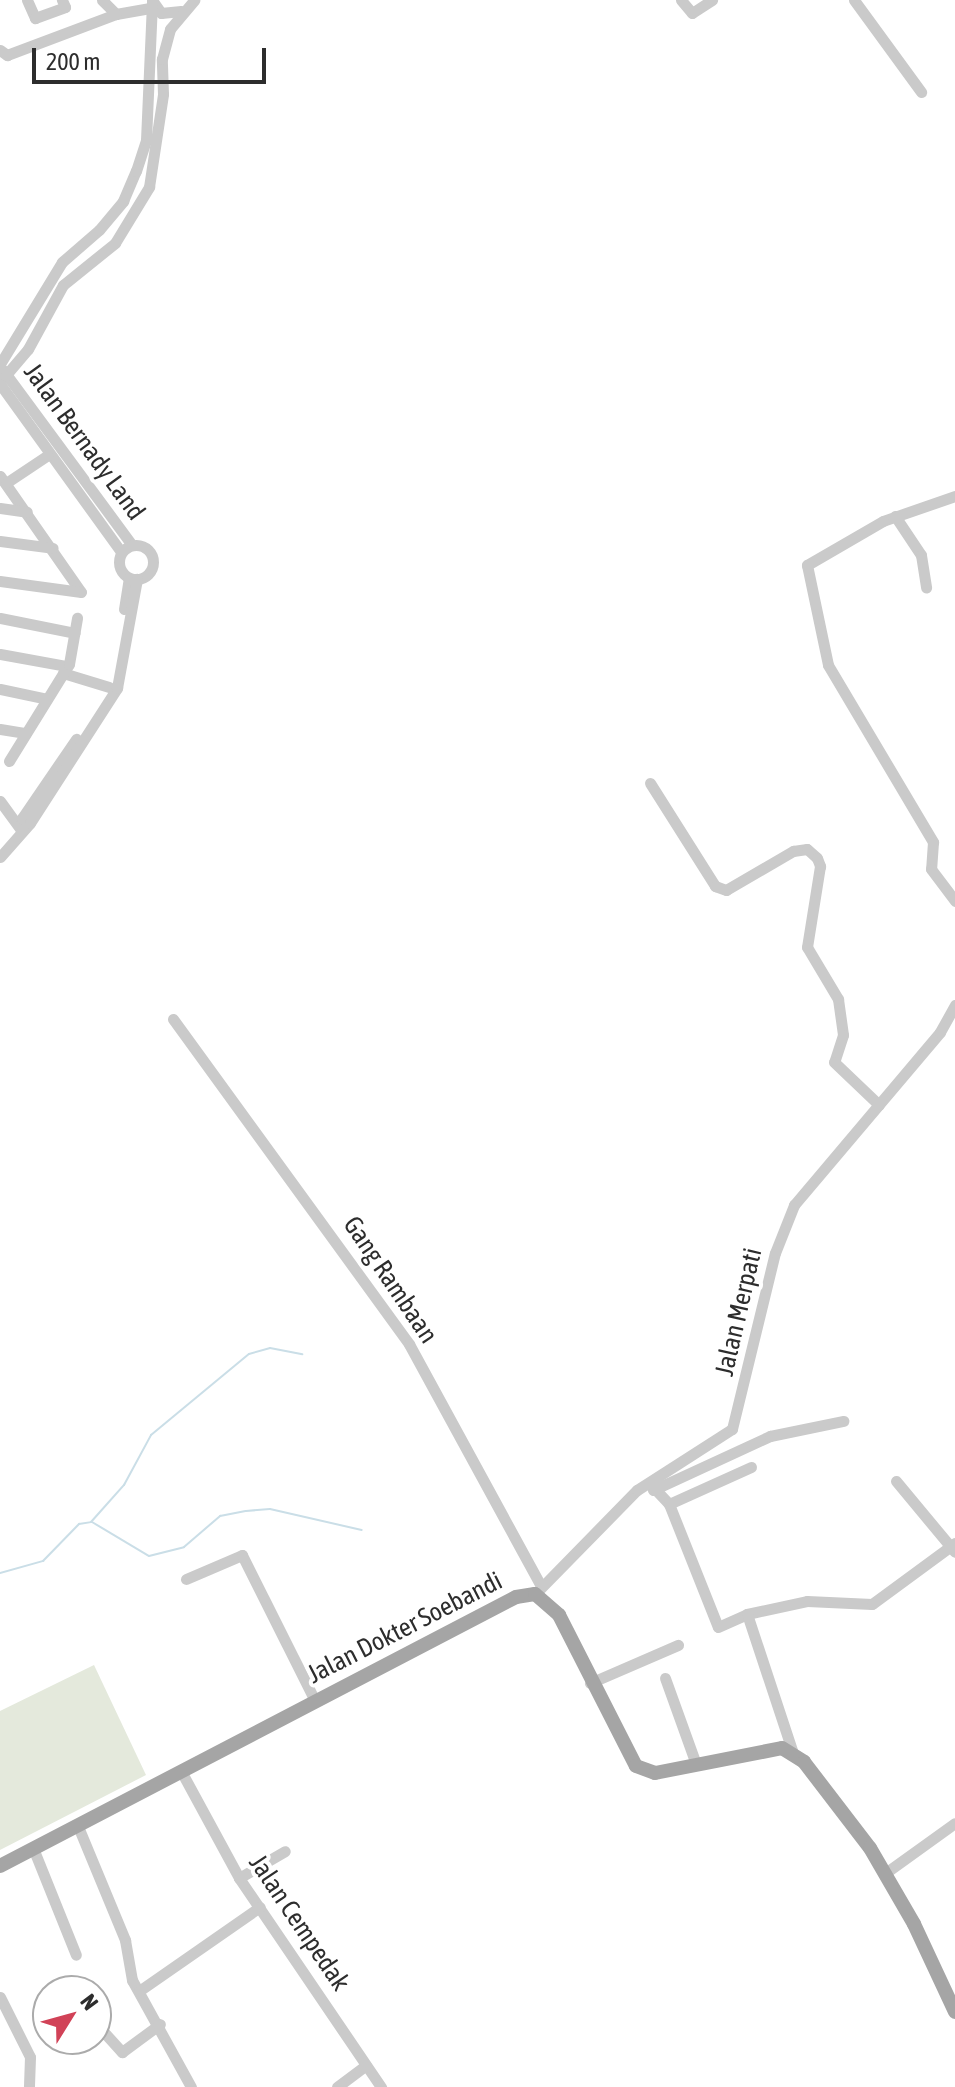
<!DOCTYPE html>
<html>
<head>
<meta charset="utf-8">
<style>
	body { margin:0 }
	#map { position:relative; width:955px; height:2087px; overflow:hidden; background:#fff; font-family:"Asap Condensed",sans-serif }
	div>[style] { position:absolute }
	.green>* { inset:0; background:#e4e9dc }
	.stream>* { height:2px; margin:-1px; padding:0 1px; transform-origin:1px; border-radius:1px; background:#cadee7 }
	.minor>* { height:11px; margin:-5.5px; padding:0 5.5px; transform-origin:5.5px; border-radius:5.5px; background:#cacaca }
	.minor>.ring { margin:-5.5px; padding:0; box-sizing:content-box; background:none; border:11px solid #cacaca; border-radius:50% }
	.major>* { height:14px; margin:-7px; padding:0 7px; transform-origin:7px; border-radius:7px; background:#a5a5a5 }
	span { translate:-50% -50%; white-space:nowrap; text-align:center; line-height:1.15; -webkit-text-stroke:8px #fff; paint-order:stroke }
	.street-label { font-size:26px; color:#2d2d2d }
	.north { position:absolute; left:32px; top:1975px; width:80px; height:80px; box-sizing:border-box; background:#fff; border:2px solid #ababab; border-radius:50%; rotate:53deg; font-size:22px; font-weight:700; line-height:32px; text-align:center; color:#2d2d2d }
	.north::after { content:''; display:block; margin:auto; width:28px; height:36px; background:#d14257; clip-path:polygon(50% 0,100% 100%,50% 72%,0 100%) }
	.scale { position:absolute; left:32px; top:48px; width:234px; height:36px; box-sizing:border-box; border:4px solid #2d2d2d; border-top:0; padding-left:10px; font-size:24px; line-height:28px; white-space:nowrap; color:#2d2d2d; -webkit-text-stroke:6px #fff; paint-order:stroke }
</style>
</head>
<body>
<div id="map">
	<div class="green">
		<div style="clip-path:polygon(94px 1665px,146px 1775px,0 1850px,0 1711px)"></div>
	</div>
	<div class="stream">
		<div style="left:92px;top:1522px;width:66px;rotate:30.8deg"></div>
		<div style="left:149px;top:1556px;width:36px;rotate:-14deg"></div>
		<div style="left:184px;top:1547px;width:48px;rotate:-40.7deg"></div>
		<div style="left:220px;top:1516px;width:26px;rotate:-11deg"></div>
		<div style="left:246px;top:1511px;width:24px;rotate:-5deg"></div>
		<div style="left:270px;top:1509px;width:94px;rotate:12.9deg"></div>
		<div style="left:0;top:1573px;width:45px;rotate:-15.6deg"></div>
		<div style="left:43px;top:1561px;width:52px;rotate:-45.8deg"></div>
		<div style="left:79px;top:1524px;width:12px;rotate:-9deg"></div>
		<div style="left:91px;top:1522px;width:50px;rotate:-48.3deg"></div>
		<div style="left:124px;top:1485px;width:57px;rotate:-61.6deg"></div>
		<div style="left:151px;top:1435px;width:127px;rotate:-39.6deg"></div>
		<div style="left:249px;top:1354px;width:22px;rotate:-16deg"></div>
		<div style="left:270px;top:1348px;width:33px;rotate:11deg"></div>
	</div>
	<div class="minor">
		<div style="left:27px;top:0;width:20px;rotate:66deg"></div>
		<div style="left:35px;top:18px;width:32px;rotate:-20deg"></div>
		<div style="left:65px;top:7px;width:8px;rotate:-113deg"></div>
		<div style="left:102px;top:0;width:20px;rotate:45deg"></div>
		<div style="left:116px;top:14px;width:36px;rotate:-10deg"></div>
		<div style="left:152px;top:0;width:16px;rotate:55deg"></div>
		<div style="left:161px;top:13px;width:20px;rotate:-6deg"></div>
		<div style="left:681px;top:0;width:17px;rotate:50deg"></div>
		<div style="left:692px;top:13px;width:24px;rotate:-33deg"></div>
		<div style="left:854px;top:0;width:114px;rotate:53.9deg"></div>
		<div style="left:0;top:50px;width:9px;rotate:36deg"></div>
		<div style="left:7px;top:55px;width:116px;rotate:-20.6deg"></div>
		<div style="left:0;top:364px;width:119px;rotate:-58.7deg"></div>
		<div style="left:62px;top:262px;width:49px;rotate:-40.9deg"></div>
		<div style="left:99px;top:230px;width:38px;rotate:-50deg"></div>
		<div style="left:123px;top:201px;width:33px;rotate:-67deg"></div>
		<div style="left:136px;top:171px;width:33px;rotate:-72deg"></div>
		<div style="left:146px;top:140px;width:140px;rotate:-87.5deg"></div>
		<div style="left:3px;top:370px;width:217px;rotate:53.6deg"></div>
		<div style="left:0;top:382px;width:43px;rotate:-49.7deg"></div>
		<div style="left:28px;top:349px;width:73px;rotate:-61.3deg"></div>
		<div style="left:63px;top:285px;width:67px;rotate:-38.9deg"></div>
		<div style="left:115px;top:243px;width:66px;rotate:-58.7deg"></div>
		<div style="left:149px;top:187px;width:94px;rotate:-81.4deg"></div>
		<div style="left:163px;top:94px;width:35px;rotate:-92deg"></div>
		<div style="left:162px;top:59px;width:31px;rotate:-75deg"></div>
		<div style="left:170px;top:29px;width:38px;rotate:-50deg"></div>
		<div style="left:0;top:384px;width:207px;rotate:54.2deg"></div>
		<div style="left:0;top:476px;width:141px;rotate:55.1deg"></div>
		<div style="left:81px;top:592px;width:82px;rotate:-172.3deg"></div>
		<div style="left:6px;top:483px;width:50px;rotate:-33.7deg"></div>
		<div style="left:955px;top:496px;width:76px;rotate:160.9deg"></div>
		<div style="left:883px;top:521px;width:88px;rotate:149.9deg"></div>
		<div style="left:807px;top:565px;width:102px;rotate:78.1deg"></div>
		<div style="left:828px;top:665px;width:206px;rotate:59.3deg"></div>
		<div style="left:933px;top:842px;width:27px;rotate:94deg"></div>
		<div style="left:931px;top:869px;width:40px;rotate:53deg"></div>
		<div style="left:0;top:508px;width:27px;rotate:8deg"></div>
		<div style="left:895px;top:516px;width:47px;rotate:56.3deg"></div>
		<div style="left:921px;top:555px;width:33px;rotate:81deg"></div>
		<div style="left:0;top:541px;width:53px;rotate:7.5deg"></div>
		<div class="ring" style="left:119px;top:545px;width:23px;height:23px"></div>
		<div style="left:124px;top:609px;width:31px;rotate:-81deg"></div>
		<div style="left:0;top:618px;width:76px;rotate:11.3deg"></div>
		<div style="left:0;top:654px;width:68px;rotate:10.2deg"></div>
		<div style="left:63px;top:673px;width:48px;rotate:16.9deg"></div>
		<div style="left:0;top:689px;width:48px;rotate:12deg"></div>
		<div style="left:0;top:729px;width:26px;rotate:9deg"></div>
		<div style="left:9px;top:761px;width:114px;rotate:-58.3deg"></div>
		<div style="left:69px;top:664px;width:47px;rotate:-80.1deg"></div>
		<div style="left:650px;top:783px;width:122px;rotate:57.7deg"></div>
		<div style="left:715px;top:886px;width:12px;rotate:20deg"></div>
		<div style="left:726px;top:890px;width:78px;rotate:-30.2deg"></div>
		<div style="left:793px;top:851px;width:14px;rotate:-8deg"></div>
		<div style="left:807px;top:849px;width:13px;rotate:42deg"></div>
		<div style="left:817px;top:858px;width:9px;rotate:69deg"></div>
		<div style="left:820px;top:866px;width:82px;rotate:99.1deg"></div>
		<div style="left:807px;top:947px;width:61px;rotate:59.2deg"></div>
		<div style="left:838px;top:999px;width:36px;rotate:82deg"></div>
		<div style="left:843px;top:1035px;width:28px;rotate:108deg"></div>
		<div style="left:834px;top:1062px;width:62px;rotate:43.7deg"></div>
		<div style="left:0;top:801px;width:36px;rotate:54deg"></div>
		<div style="left:21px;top:830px;width:12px;rotate:-85deg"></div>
		<div style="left:22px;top:818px;width:96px;rotate:-55.6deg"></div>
		<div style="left:0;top:857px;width:45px;rotate:-48.6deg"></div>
		<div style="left:30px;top:823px;width:161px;rotate:-57.2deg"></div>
		<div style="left:117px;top:688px;width:111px;rotate:-79.6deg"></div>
		<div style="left:173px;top:1019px;width:402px;rotate:54deg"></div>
		<div style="left:409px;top:1344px;width:273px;rotate:61.4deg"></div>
		<div style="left:896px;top:1481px;width:92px;rotate:50.3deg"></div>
		<div style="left:655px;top:1489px;width:21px;rotate:47deg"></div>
		<div style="left:669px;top:1504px;width:132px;rotate:68.3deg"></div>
		<div style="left:718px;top:1627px;width:32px;rotate:-24deg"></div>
		<div style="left:747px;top:1614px;width:61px;rotate:-12.2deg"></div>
		<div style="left:807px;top:1601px;width:65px;rotate:2.6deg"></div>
		<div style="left:872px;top:1604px;width:103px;rotate:-36.3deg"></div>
		<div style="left:653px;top:1490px;width:129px;rotate:-24.8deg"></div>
		<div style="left:770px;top:1436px;width:75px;rotate:-11.6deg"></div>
		<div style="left:669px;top:1504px;width:90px;rotate:-24.3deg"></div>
		<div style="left:186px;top:1579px;width:61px;rotate:-23.2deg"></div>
		<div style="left:242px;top:1555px;width:163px;rotate:63.4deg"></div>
		<div style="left:535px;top:1594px;width:146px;rotate:-45.6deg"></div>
		<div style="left:637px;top:1490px;width:113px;rotate:-32.7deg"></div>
		<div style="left:732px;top:1429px;width:181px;rotate:-76.3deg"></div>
		<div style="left:775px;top:1253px;width:52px;rotate:-68.4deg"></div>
		<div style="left:794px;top:1205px;width:226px;rotate:-49.8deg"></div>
		<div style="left:940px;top:1032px;width:31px;rotate:-61deg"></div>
		<div style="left:747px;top:1614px;width:146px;rotate:71.7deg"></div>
		<div style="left:665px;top:1678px;width:91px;rotate:70.2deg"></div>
		<div style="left:590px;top:1683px;width:96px;rotate:-23.4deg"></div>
		<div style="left:181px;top:1771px;width:122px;rotate:61.5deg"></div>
		<div style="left:239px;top:1878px;width:253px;rotate:55.8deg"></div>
		<div style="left:77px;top:1824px;width:126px;rotate:67.5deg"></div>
		<div style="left:125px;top:1940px;width:41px;rotate:80.1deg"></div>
		<div style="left:132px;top:1980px;width:122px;rotate:61.1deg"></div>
		<div style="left:33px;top:1848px;width:115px;rotate:68.1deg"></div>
		<div style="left:884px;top:1874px;width:87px;rotate:-35.7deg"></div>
		<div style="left:239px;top:1878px;width:53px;rotate:-30.4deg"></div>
		<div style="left:139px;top:1991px;width:147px;rotate:-34.8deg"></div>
		<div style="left:0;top:1997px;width:67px;rotate:63.4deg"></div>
		<div style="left:30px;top:2057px;width:30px;rotate:92deg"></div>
		<div style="left:102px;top:2030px;width:30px;rotate:48deg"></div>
		<div style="left:122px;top:2052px;width:47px;rotate:-36.4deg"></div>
		<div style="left:337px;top:2087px;width:36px;rotate:-37deg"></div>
	</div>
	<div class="major">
		<div style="left:0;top:1866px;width:582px;rotate:-27.53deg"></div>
		<div style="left:516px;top:1597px;width:19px;rotate:-9deg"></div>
		<div style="left:535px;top:1594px;width:32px;rotate:41deg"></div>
		<div style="left:559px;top:1615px;width:169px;rotate:63deg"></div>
		<div style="left:636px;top:1766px;width:20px;rotate:20deg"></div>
		<div style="left:655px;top:1773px;width:129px;rotate:-11.1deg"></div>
		<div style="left:782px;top:1748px;width:26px;rotate:32deg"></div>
		<div style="left:804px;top:1762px;width:108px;rotate:52.5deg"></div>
		<div style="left:870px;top:1848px;width:88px;rotate:59.9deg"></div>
		<div style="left:914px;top:1924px;width:97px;rotate:65deg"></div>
	</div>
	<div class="street-label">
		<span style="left:84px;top:442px;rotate:54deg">Jalan Bernady Land</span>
		<span style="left:390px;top:1280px;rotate:56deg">Gang Rambaan</span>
		<span style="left:739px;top:1312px;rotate:-77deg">Jalan Merpati</span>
		<span style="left:405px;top:1628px;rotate:-27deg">Jalan Dokter Soebandi</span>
		<span style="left:299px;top:1923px;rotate:56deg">Jalan Cempedak</span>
	</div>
	<div class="north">N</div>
	<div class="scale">200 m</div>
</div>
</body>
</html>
